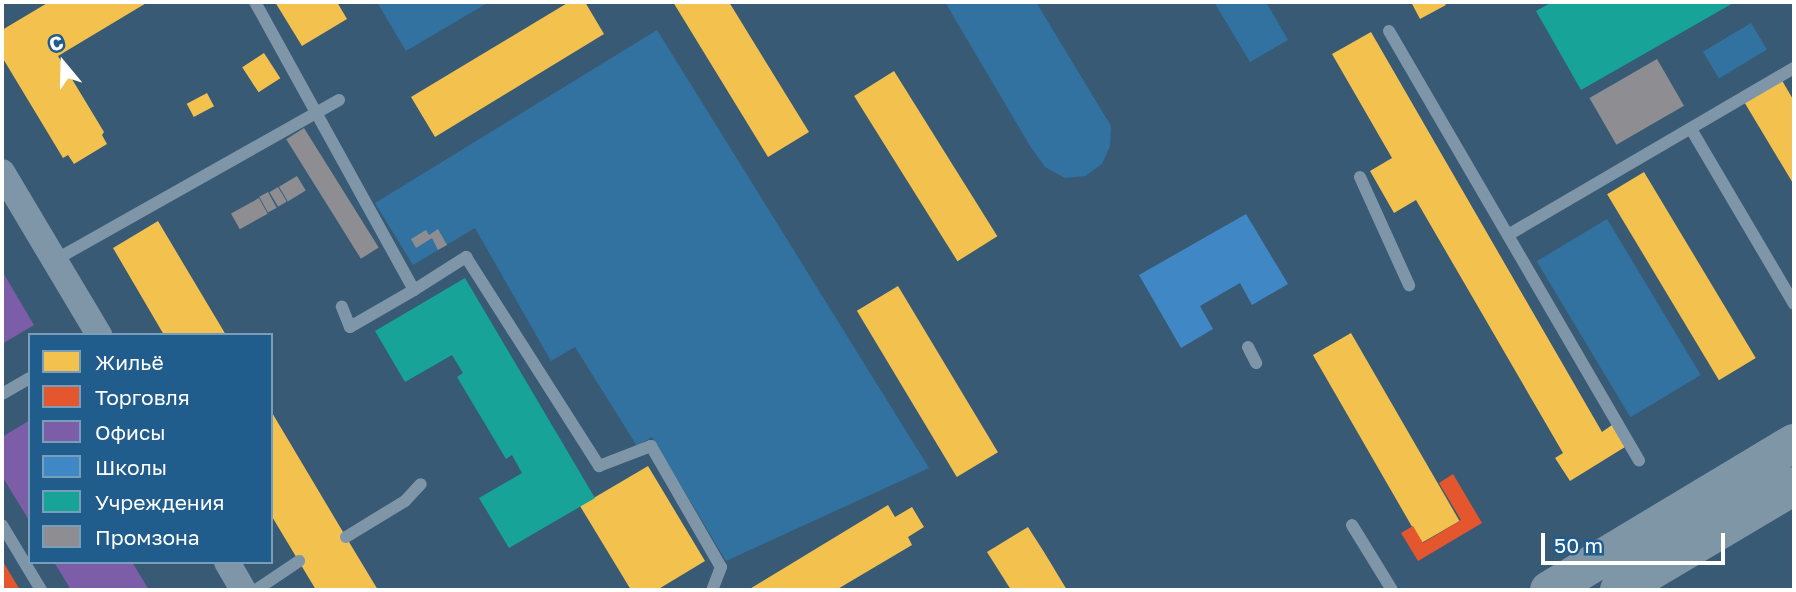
<!DOCTYPE html>
<html>
<head>
<meta charset="utf-8">
<style>
	body { margin:0 }
	#map { position:relative; width:1796px; height:592px; overflow:hidden; background:#385a74; font-family:"Golos Text",sans-serif }
	div>[style] { position:absolute }
	.green>* { inset:0; background:#3272a0; transform-origin:0 0 }
	.homes>* { inset:0; background:#f2c14e; transform-origin:0 0 }
	.shops>* { inset:0; background:#e4572e }
	.offices>* { inset:0; background:#7b5ea7 }
	.schools>* { inset:0; background:#3f88c5 }
	.public>* { inset:0; background:#17a398 }
	.industry>* { inset:0; background:#8d8d92; transform-origin:0 0 }
	.service>* { height:12px; margin:-6px; padding:0 6px; transform-origin:6px; border-radius:6px; background:#7f96a8 }
	.minor>* { height:26px; margin:-13px; padding:0 13px; transform-origin:13px; border-radius:13px; background:#7f96a8 }
	.primary>* { height:38px; margin:-19px; padding:0 19px; transform-origin:19px; border-radius:19px; background:#7f96a7 }
	span { translate:-50% -50%; white-space:nowrap; text-align:center; line-height:1.15; -webkit-text-stroke:7px #205d8c; paint-order:stroke }
	.frame { position:absolute; inset:0; border:4px solid #fff; pointer-events:none }
	.legend { position:absolute; left:28px; top:333px; width:245px; height:231px; box-sizing:border-box; background:#205d8c; border:2px solid #799eba; margin:0; padding:9px 12px; list-style:none; font-size:21px; color:#fff }
	.legend li { display:flex; align-items:center; gap:14px; height:35px }
	.legend b { width:35px; border:2px solid #799eba }
	.north { position:absolute; left:28px; top:28px; width:70px; height:70px; -webkit-text-stroke:5px #205d8c; paint-order:stroke; rotate:341deg; font-size:19px; font-weight:700; line-height:28px; text-align:center; color:#fff }
	.north::after { content:''; display:block; margin:auto; width:24px; height:32px; background:#fff; clip-path:polygon(50% 0,100% 100%,50% 72%,0 100%) }
	.scale { position:absolute; left:1541px; top:533px; width:184px; height:32px; box-sizing:border-box; border:4px solid #fff; border-top:0; padding-left:9px; font-size:21px; line-height:24px; white-space:nowrap; color:#fff; -webkit-text-stroke:5px #205d8c; paint-order:stroke }
</style>
</head>
<body>
<div id="map">
	<div class="green">
		<div style="clip-path:polygon(377px 2px,489px 2px,406px 51px)"></div>
		<div style="clip-path:polygon(945px 2px,1036px 2px,1111px 126px,1110px 146px,1102px 164px,1085px 176px,1065px 178px,1045px 167px,1030px 146px)"></div>
		<div style="clip-path:polygon(1214px 2px,1266px 2px,1288px 40px,1250px 62px)"></div>
		<div style="left:1751px;top:23px;width:31px;height:56px;rotate:59deg"></div>
		<div style="clip-path:polygon(657px 30px,929px 468px,726px 561px,652px 437px,637px 446px,575px 347px,551px 361px,475px 228px,413px 265px,375px 203px)"></div>
		<div style="left:1607px;top:219px;width:182px;height:82px;rotate:59deg"></div>
	</div>
	<div class="homes">
		<div style="clip-path:polygon(49px 2px,148px 2px,58px 56px,104px 132px,102px 135px,107px 144px,74px 164px,68px 155px,63px 158px,2px 57px,2px 30px)"></div>
		<div style="clip-path:polygon(275px 2px,337px 2px,347px 19px,302px 46px)"></div>
		<div style="clip-path:polygon(569px 2px,585px 2px,604px 34px,435px 137px,411px 97px)"></div>
		<div style="clip-path:polygon(673px 2px,729px 2px,809px 132px,768px 157px)"></div>
		<div style="clip-path:polygon(1411px 2px,1444px 2px,1446px 5px,1420px 19px)"></div>
		<div style="clip-path:polygon(1371px 32px,1602px 432px,1612px 425px,1625px 447px,1570px 481px,1555px 458px,1563px 453px,1416px 200px,1394px 213px,1370px 171px,1392px 158px,1332px 54px)"></div>
		<div style="left:264px;top:53px;width:30px;height:26px;rotate:57deg"></div>
		<div style="left:894px;top:71px;width:195px;height:47px;rotate:58deg"></div>
		<div style="clip-path:polygon(1780px 77px,1794px 101px,1794px 185px,1743px 100px)"></div>
		<div style="left:207px;top:93px;width:15px;height:23px;rotate:62deg"></div>
		<div style="left:1644px;top:172px;width:217px;height:43px;rotate:59deg"></div>
		<div style="clip-path:polygon(158px 221px,180px 258px,226px 335px,164px 335px,113px 248px)"></div>
		<div style="left:898px;top:286px;width:194px;height:48px;rotate:59deg"></div>
		<div style="left:1351px;top:333px;width:217px;height:44px;rotate:60deg"></div>
		<div style="clip-path:polygon(271px 411px,346px 537px,378px 590px,316px 590px,271px 515px)"></div>
		<div style="clip-path:polygon(648px 466px,705px 561px,657px 590px,631px 590px,580px 506px)"></div>
		<div style="clip-path:polygon(888px 505px,895px 517px,912px 507px,924px 527px,908px 537px,912px 545px,836px 590px,748px 590px)"></div>
		<div style="clip-path:polygon(1028px 527px,1044px 552px,1067px 590px,1011px 590px,987px 552px)"></div>
	</div>
	<div class="shops">
		<div style="clip-path:polygon(1453px 474px,1482px 523px,1418px 561px,1401px 533px,1413px 526px,1423px 543px,1461px 520px,1439px 483px)"></div>
		<div style="clip-path:polygon(2px 560px,20px 590px,2px 590px)"></div>
	</div>
	<div class="offices">
		<div style="clip-path:polygon(2px 271px,34px 325px,2px 344px)"></div>
		<div style="clip-path:polygon(30px 420px,30px 522px,2px 476px,2px 437px)"></div>
		<div style="clip-path:polygon(54px 562px,132px 562px,149px 590px,71px 590px)"></div>
	</div>
	<div class="schools">
		<div style="clip-path:polygon(1246px 214px,1288px 284px,1252px 305px,1240px 283px,1200px 306px,1213px 329px,1181px 348px,1139px 275px)"></div>
	</div>
	<div class="public">
		<div style="clip-path:polygon(1552px 2px,1735px 2px,1581px 90px,1536px 11px)"></div>
		<div style="clip-path:polygon(465px 278px,595px 498px,509px 548px,479px 498px,522px 473px,512px 455px,506px 459px,457px 377px,463px 373px,452px 355px,405px 382px,375px 331px)"></div>
	</div>
	<div class="industry">
		<div style="left:1657px;top:59px;width:54px;height:78px;rotate:60deg"></div>
		<div style="left:304px;top:128px;width:141px;height:21px;rotate:58deg"></div>
		<div style="left:297px;top:176px;width:17px;height:21px;rotate:59deg"></div>
		<div style="left:278px;top:187px;width:17px;height:10px;rotate:59deg"></div>
		<div style="left:268px;top:192px;width:18px;height:10px;rotate:61deg"></div>
		<div style="left:259px;top:198px;width:18px;height:32px;rotate:61deg"></div>
		<div style="clip-path:polygon(438px 229px,447px 245px,438px 250px,432px 238px,416px 248px,411px 239px,426px 230px,429px 235px)"></div>
	</div>
	<div class="service">
		<div style="left:255px;top:2px;width:329px;rotate:61.1deg"></div>
		<div style="left:414px;top:290px;width:74px;rotate:150deg"></div>
		<div style="left:350px;top:327px;width:22px;rotate:-112deg"></div>
		<div style="left:1389px;top:31px;width:497px;rotate:59.8deg"></div>
		<div style="left:1691px;top:129px;width:203px;rotate:59.5deg"></div>
		<div style="left:1360px;top:177px;width:119px;rotate:65.6deg"></div>
		<div style="left:1508px;top:235px;width:331px;rotate:-30.3deg"></div>
		<div style="left:55px;top:260px;width:326px;rotate:-29.4deg"></div>
		<div style="left:414px;top:290px;width:62px;rotate:-32.4deg"></div>
		<div style="left:466px;top:257px;width:248px;rotate:57.5deg"></div>
		<div style="left:599px;top:466px;width:56px;rotate:-21deg"></div>
		<div style="left:651px;top:446px;width:140px;rotate:60deg"></div>
		<div style="left:721px;top:567px;width:25px;rotate:111deg"></div>
		<div style="left:1248px;top:347px;width:18px;rotate:63deg"></div>
		<div style="left:2px;top:394px;width:32px;rotate:-30deg"></div>
		<div style="left:2px;top:525px;width:76px;rotate:59deg"></div>
		<div style="left:1352px;top:525px;width:76px;rotate:58.4deg"></div>
		<div style="left:346px;top:537px;width:69px;rotate:-31.4deg"></div>
		<div style="left:405px;top:501px;width:23px;rotate:-47deg"></div>
		<div style="left:256px;top:590px;width:52px;rotate:-34deg"></div>
	</div>
	<div class="minor">
		<div style="left:2px;top:172px;width:190px;rotate:59.2deg"></div>
		<div style="left:227px;top:562px;width:32px;rotate:60deg"></div>
	</div>
	<div class="primary">
		<div style="left:1549px;top:590px;width:286px;rotate:-31deg"></div>
		<div style="left:1619px;top:590px;width:204px;rotate:-30.7deg"></div>
	</div>
	<div class="frame"></div>
	<ul class="legend">
	<li><b style="height:19px;background:#f2c14e"></b>Жильё</li>
	<li><b style="height:19px;background:#e4572e"></b>Торговля</li>
	<li><b style="height:19px;background:#7b5ea7"></b>Офисы</li>
	<li><b style="height:19px;background:#3f88c5"></b>Школы</li>
	<li><b style="height:19px;background:#17a398"></b>Учреждения</li>
	<li><b style="height:19px;background:#8d8d92"></b>Промзона</li>
	</ul>
	<div class="north">С</div>
	<div class="scale">50 m</div>
</div>
</body>
</html>
